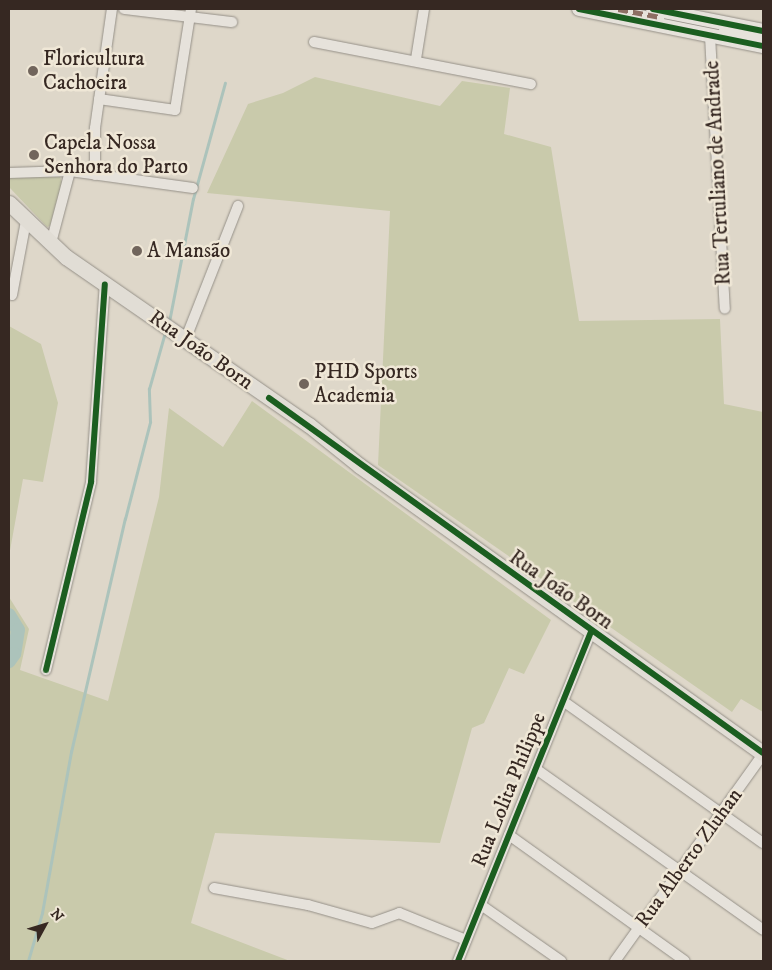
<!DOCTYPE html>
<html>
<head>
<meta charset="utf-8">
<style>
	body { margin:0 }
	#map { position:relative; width:772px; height:970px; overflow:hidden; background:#ded7c9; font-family:"IM FELL DW Pica",serif }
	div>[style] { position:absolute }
	.green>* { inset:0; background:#c9caab }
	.stream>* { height:2.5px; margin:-1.25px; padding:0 1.25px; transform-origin:1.25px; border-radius:1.25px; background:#acc3bb }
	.river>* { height:14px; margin:-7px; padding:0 7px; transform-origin:7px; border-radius:7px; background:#acc3bb }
	.roads { filter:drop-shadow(0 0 1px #959088) drop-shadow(0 0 1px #959088) }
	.pedestrian>* { height:7px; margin:-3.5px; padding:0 3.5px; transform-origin:3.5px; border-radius:3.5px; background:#e6e2db }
	.minor>* { height:10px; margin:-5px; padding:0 5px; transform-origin:5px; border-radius:5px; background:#e6e2db }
	.secondary>* { height:14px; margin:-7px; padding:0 7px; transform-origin:7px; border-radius:7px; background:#e6e2db }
	.primary>* { height:15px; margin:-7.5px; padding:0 7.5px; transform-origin:7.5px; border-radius:7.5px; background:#e1ddd5 }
	.quiet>* { height:5px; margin-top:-2.5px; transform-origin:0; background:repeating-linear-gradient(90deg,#8d6e63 0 10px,transparent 0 15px) }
	.cycleway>* { height:6px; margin:-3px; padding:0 3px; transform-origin:3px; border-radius:3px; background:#1b5e20 }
	.dots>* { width:14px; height:14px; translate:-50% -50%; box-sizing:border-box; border:2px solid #efe7d6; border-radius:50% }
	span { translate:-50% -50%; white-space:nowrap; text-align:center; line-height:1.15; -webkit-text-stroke:5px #efe7d6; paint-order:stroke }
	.poi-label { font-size:21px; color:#362822 }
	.left { translate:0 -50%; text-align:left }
	.street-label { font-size:21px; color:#362822 }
	.frame { position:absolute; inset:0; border:10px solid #362822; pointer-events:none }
	.north { position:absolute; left:20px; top:900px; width:50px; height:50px; -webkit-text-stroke:4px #efe7d6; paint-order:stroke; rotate:51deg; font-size:14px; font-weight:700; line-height:20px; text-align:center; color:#362822 }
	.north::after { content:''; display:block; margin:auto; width:18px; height:22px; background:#362822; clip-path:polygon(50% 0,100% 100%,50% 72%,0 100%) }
</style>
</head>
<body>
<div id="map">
	<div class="green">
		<div style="clip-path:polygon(315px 77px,440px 106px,462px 81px,510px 88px,504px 134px,551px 147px,579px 321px,720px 319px,724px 404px,763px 412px,763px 712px,741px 699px,732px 712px,378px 465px,390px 211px,207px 193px,248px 104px,283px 93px)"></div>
		<div style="clip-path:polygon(9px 177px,60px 177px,62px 182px,50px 226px,47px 227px,9px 187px)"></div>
		<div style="clip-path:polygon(9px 326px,41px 344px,58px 403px,43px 482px,23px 479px,9px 556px)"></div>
		<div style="clip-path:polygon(252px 401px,551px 620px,524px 674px,509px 668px,484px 723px,472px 728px,440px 843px,215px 833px,191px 923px,290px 961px,9px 961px,9px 597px,29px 629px,20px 670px,108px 701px,159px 497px,169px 408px,223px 447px)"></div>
	</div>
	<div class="stream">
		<div style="left:169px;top:322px;width:125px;rotate:-79deg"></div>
		<div style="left:193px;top:199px;width:120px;rotate:-74.6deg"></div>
		<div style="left:28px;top:961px;width:50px;rotate:-73.7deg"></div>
		<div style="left:42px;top:913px;width:164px;rotate:-79.8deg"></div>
		<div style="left:71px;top:752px;width:239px;rotate:-77deg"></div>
		<div style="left:125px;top:519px;width:100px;rotate:-75.5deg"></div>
		<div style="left:150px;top:422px;width:33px;rotate:-92deg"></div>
		<div style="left:149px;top:389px;width:55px;rotate:-74.2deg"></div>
	</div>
	<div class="river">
		<div style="left:9px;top:615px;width:17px;rotate:59deg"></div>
		<div style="left:18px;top:630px;width:24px;rotate:99deg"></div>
		<div style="left:14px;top:654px;width:9px;rotate:126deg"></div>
	</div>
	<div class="roads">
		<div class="pedestrian">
			<div style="left:618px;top:9px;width:43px;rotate:10.8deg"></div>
			<div style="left:722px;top:30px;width:42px;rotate:11deg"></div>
		</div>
		<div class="minor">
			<div style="left:124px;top:9px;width:109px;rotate:6.9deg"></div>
			<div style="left:710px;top:36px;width:273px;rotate:86.9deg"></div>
			<div style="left:314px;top:42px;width:221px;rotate:11deg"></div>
			<div style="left:416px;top:59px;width:51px;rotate:-80.9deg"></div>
			<div style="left:99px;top:99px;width:77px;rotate:8.2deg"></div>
			<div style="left:175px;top:110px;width:102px;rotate:-81deg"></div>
			<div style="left:9px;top:173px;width:61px;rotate:-1.9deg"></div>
			<div style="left:70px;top:171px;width:124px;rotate:7.9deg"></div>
			<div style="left:95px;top:175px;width:47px;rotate:-90deg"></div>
			<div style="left:95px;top:128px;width:120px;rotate:-81.9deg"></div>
			<div style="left:51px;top:243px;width:74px;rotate:-75.2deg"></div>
			<div style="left:12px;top:295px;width:75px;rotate:-79.3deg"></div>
			<div style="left:186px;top:338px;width:142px;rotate:-68.5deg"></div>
			<div style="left:46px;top:670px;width:193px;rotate:-76.5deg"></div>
			<div style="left:91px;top:482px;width:198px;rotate:-86deg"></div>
			<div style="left:563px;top:701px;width:245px;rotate:35.4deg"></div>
			<div style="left:536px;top:769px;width:278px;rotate:35.3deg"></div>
			<div style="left:509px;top:835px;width:216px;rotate:35.6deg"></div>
			<div style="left:214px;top:888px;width:96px;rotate:10.3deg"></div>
			<div style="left:308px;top:905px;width:66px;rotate:15.7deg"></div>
			<div style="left:372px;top:923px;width:29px;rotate:-20deg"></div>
			<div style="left:399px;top:913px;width:72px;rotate:21.9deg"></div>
			<div style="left:481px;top:905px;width:98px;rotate:35deg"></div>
			<div style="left:458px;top:961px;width:356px;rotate:-68deg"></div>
			<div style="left:615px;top:961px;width:254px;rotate:-54.4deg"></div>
		</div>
		<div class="secondary">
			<div style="left:579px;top:9px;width:188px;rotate:11.4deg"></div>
			<div style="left:653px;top:9px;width:112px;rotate:11.3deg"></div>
		</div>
		<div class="primary">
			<div style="left:9px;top:203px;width:79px;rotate:43.5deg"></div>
			<div style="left:66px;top:257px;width:295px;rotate:34.7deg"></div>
			<div style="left:309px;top:425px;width:65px;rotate:38.8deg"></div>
			<div style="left:360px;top:466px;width:495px;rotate:35.5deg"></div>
		</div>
	</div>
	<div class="quiet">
		<div style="left:618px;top:9px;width:43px;rotate:10.8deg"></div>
	</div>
	<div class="cycleway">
		<div style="left:579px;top:9px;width:188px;rotate:11.4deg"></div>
		<div style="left:653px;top:9px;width:112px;rotate:11.3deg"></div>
		<div style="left:269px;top:398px;width:608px;rotate:35.7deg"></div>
		<div style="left:46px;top:670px;width:193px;rotate:-76.5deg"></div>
		<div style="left:91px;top:482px;width:198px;rotate:-86deg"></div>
		<div style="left:458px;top:961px;width:356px;rotate:-68deg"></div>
	</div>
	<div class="dots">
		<div style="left:33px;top:71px;background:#71655c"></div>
		<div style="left:34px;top:155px;background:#71655c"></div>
		<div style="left:137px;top:251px;background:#71655c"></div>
		<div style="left:304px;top:384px;background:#71655c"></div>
	</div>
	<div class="poi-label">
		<span class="left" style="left:43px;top:71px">Floricultura<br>Cachoeira</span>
		<span class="left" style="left:44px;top:155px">Capela Nossa<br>Senhora do Parto</span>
		<span class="left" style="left:147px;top:251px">A Mansão</span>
		<span class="left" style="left:314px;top:384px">PHD Sports<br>Academia</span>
	</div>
	<div class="street-label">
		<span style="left:718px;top:173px;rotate:-93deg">Rua Tertuliano de Andrade</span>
		<span style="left:201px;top:350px;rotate:35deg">Rua João Born</span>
		<span style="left:561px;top:590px;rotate:35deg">Rua João Born</span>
		<span style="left:509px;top:790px;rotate:-68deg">Rua Lolita Philippe</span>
		<span style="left:689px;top:858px;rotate:-54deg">Rua Alberto Zluhan</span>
	</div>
	<div class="frame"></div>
	<div class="north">N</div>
</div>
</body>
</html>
